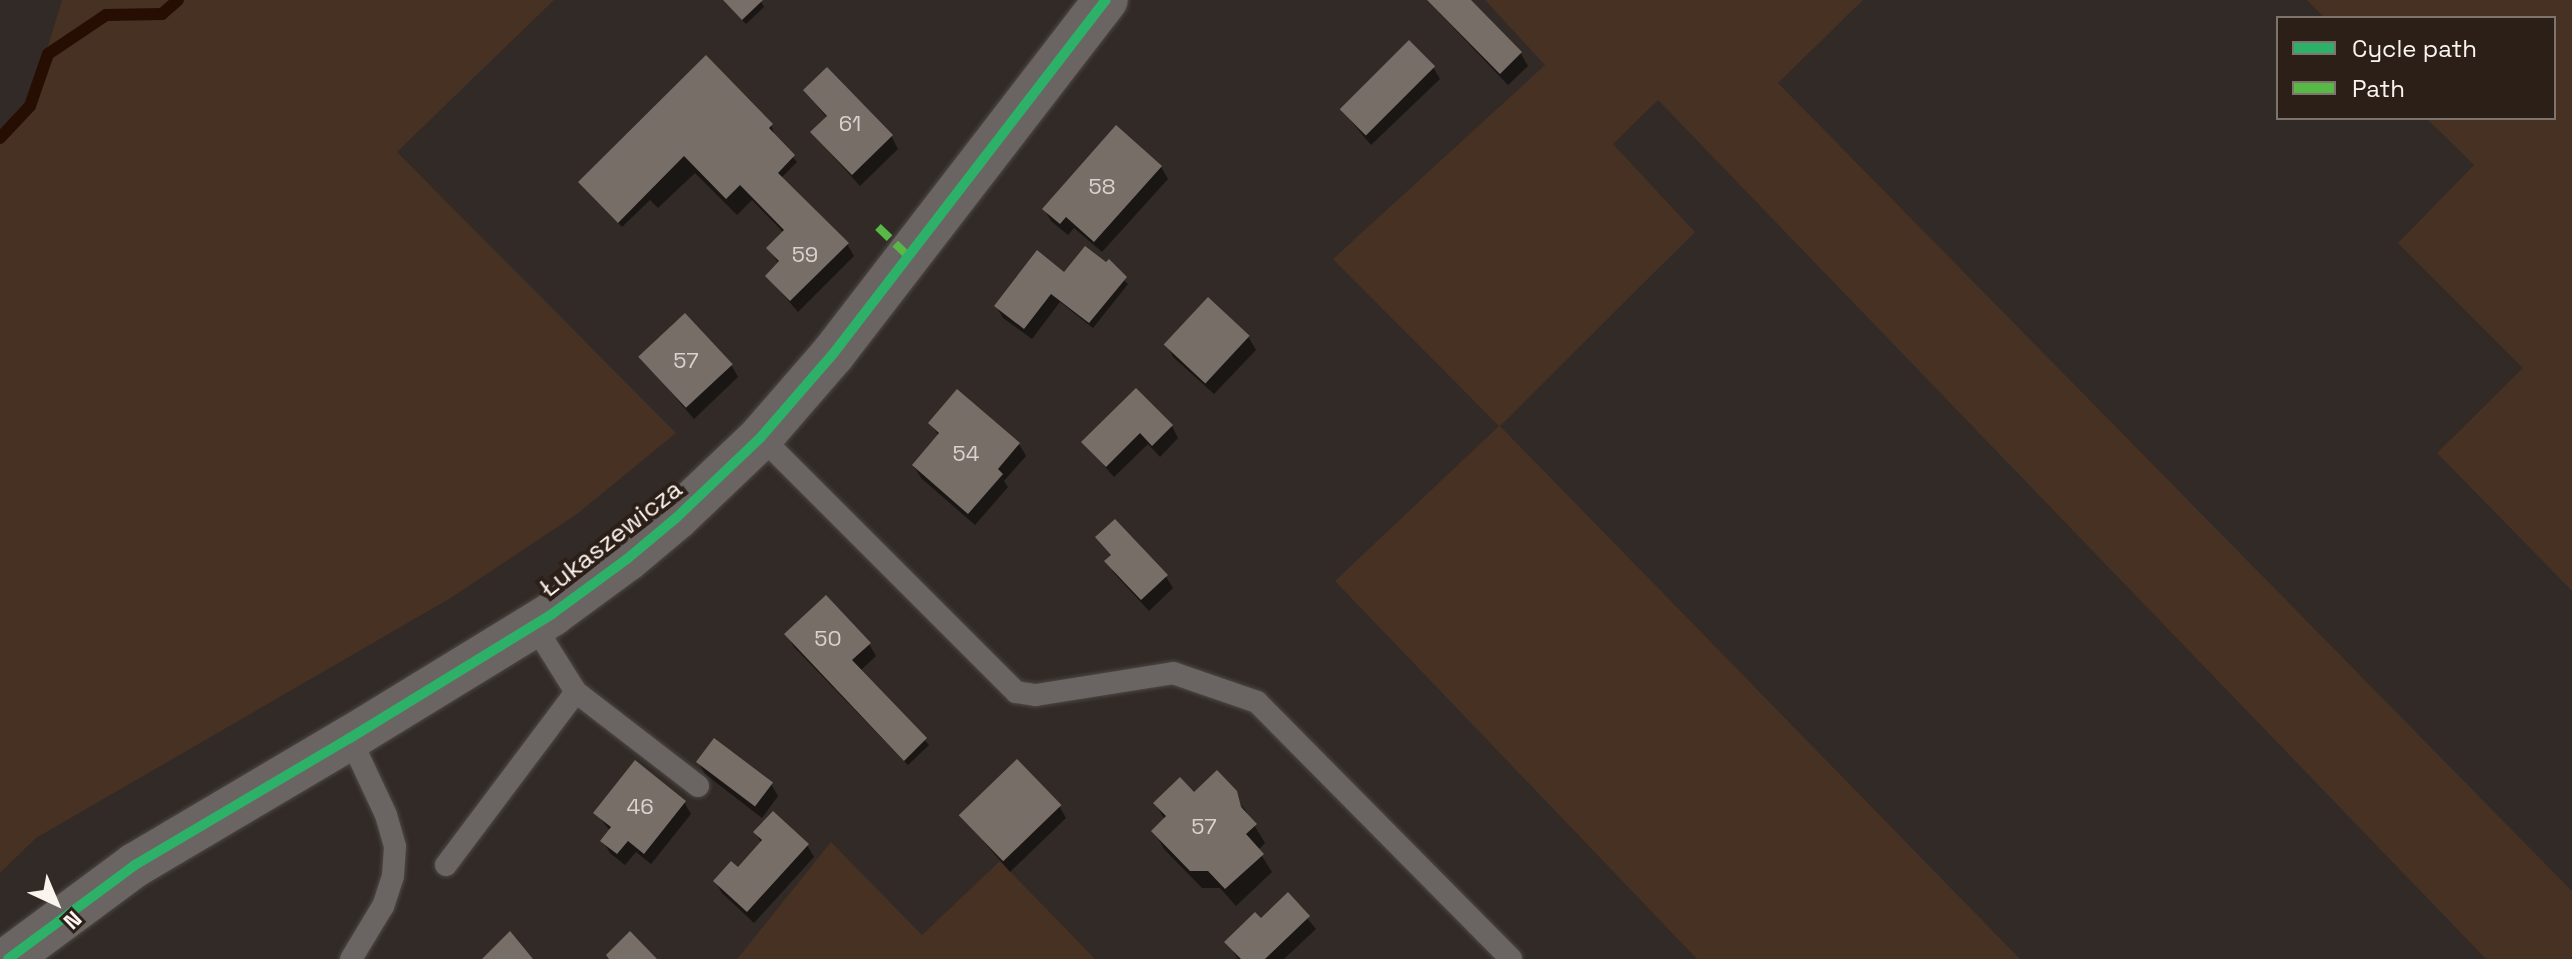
<!DOCTYPE html>
<html>
<head>
<meta charset="utf-8">
<style>
	body { margin:0 }
	#map { position:relative; width:2572px; height:959px; overflow:hidden; background:#312a26; font-family:"Space Grotesk",sans-serif }
	div>[style] { position:absolute }
	.green>* { inset:0; background:#463123 }
	.shadow>* { inset:0; background:#0007 }
	.stream>* { height:12px; margin:-6px; padding:0 6px; transform-origin:6px; border-radius:6px; background:#270e03 }
	.building>* { inset:0; background:#786e68; transform-origin:0 0 }
	.roads { filter:drop-shadow(0 0 2px #4d4844) drop-shadow(0 0 2px #4d4844) }
	.service>* { height:22px; margin:-11px; padding:0 11px; transform-origin:11px; border-radius:11px; background:#6a6562 }
	.minor>* { height:44px; margin:-22px; padding:0 22px; transform-origin:22px; border-radius:22px; background:#6a6562 }
	.quiet>* { height:8px; margin-top:-4px; transform-origin:0; background:repeating-linear-gradient(90deg,#58b947 0 16px,transparent 0 24px) }
	.cycleway>* { height:10px; margin:-5px; padding:0 5px; transform-origin:5px; border-radius:5px; background:#2db169 }
	span { translate:-50% -50%; white-space:nowrap; text-align:center; line-height:1.15; -webkit-text-stroke:8px #2b1f18; paint-order:stroke }
	.number-label { font-size:22px; color:#dad2cc }
	.number-label span { -webkit-text-stroke-width:0 }
	.street-label { font-size:26px; color:#fbf3ee }
	.legend { position:absolute; left:2276px; top:16px; width:280px; height:104px; box-sizing:border-box; background:#2b1f18; border:2px solid #7e746e; margin:0; padding:10px 14px; list-style:none; font-size:24px; color:#fbf3ee }
	.legend li { display:flex; align-items:center; gap:16px; height:40px }
	.legend b { width:40px; border:2px solid #7e746e }
	.north { position:absolute; left:16px; top:863px; width:80px; height:80px; -webkit-text-stroke:6px #2b1f18; paint-order:stroke; rotate:136deg; font-size:22px; font-weight:700; line-height:32px; text-align:center; color:#fbf3ee }
	.north::after { content:''; display:block; margin:auto; width:28px; height:36px; background:#fbf3ee; clip-path:polygon(50% 0,100% 100%,50% 72%,0 100%) }
</style>
</head>
<body>
<div id="map">
	<div class="green">
		<div style="clip-path:polygon(62px 0,554px 0,397px 152px,676px 433px,577px 514px,449px 599px,36px 838px,0 873px,0 138px,30px 106px)"></div>
		<div style="clip-path:polygon(1485px 0,1863px 0,1778px 83px,2572px 891px,2572px 959px,2486px 959px,1658px 100px,1613px 144px,1695px 232px,1500px 426px,2020px 959px,1697px 959px,1335px 581px,1499px 426px,1333px 259px,1545px 65px)"></div>
		<div style="clip-path:polygon(2307px 0,2572px 0,2572px 591px,2437px 453px,2523px 368px,2398px 243px,2474px 165px,2426px 118px,2554px 118px,2554px 18px,2325px 18px)"></div>
		<div style="clip-path:polygon(831px 842px,922px 935px,1000px 861px,1095px 959px,737px 959px)"></div>
	</div>
	<div class="shadow">
		<div style="clip-path:polygon(723px 0,760px 0,764px 7px,746px 24px)"></div>
		<div style="clip-path:polygon(1427px 0,1468px 0,1521px 54px,1528px 66px,1508px 85px)"></div>
		<div style="clip-path:polygon(1433px 67px,1440px 79px,1371px 145px,1341px 109px)"></div>
		<div style="clip-path:polygon(827px 70px,892px 137px,898px 149px,860px 186px,812px 133px,827px 118px,805px 90px)"></div>
		<div style="clip-path:polygon(771px 125px,776px 139px,797px 162px,781px 178px,847px 244px,854px 256px,798px 312px,767px 276px,779px 264px,769px 249px,784px 233px,752px 200px,737px 215px,695px 173px,658px 208px,650px 200px,622px 227px,584px 188px)"></div>
		<div style="clip-path:polygon(1161px 167px,1168px 179px,1102px 252px,1074px 228px,1068px 235px,1051px 221px,1044px 209px)"></div>
		<div style="clip-path:polygon(1106px 265px,1128px 284px,1093px 328px,1060px 302px,1032px 339px,1003px 318px,996px 306px,1067px 276px)"></div>
		<div style="clip-path:polygon(1208px 300px,1249px 338px,1256px 350px,1214px 394px,1173px 357px,1167px 345px)"></div>
		<div style="clip-path:polygon(641px 357px,731px 365px,738px 377px,694px 419px)"></div>
		<div style="clip-path:polygon(930px 423px,1019px 444px,1026px 456px,1004px 481px,1008px 487px,975px 525px,921px 478px,914px 466px,939px 436px)"></div>
		<div style="clip-path:polygon(1172px 426px,1178px 438px,1160px 457px,1148px 444px,1114px 477px,1083px 442px)"></div>
		<div style="clip-path:polygon(1097px 538px,1166px 577px,1173px 588px,1149px 611px,1114px 573px,1107px 561px,1112px 556px)"></div>
		<div style="clip-path:polygon(787px 635px,869px 644px,876px 656px,860px 671px,929px 745px,908px 765px,794px 647px)"></div>
		<div style="clip-path:polygon(698px 762px,771px 784px,778px 796px,762px 818px,705px 774px)"></div>
		<div style="clip-path:polygon(1194px 795px,1242px 818px,1245px 817px,1242px 805px,1265px 843px,1258px 850px,1272px 872px,1236px 906px,1220px 888px,1202px 888px,1164px 849px,1154px 831px,1165px 820px,1155px 803px)"></div>
		<div style="clip-path:polygon(684px 802px,691px 814px,651px 864px,636px 852px,625px 865px,610px 853px,603px 841px,611px 832px,596px 813px)"></div>
		<div style="clip-path:polygon(1059px 806px,1066px 818px,1010px 872px,961px 815px)"></div>
		<div style="clip-path:polygon(755px 832px,807px 845px,814px 857px,754px 923px,722px 893px,715px 881px,738px 870px,762px 844px)"></div>
		<div style="clip-path:polygon(1288px 895px,1316px 929px,1284px 959px,1238px 959px,1227px 942px,1261px 920px)"></div>
	</div>
	<div class="stream">
		<div style="left:0;top:138px;width:44px;rotate:-46.8deg"></div>
		<div style="left:30px;top:106px;width:55px;rotate:-70.9deg"></div>
		<div style="left:48px;top:54px;width:70px;rotate:-33.9deg"></div>
		<div style="left:106px;top:15px;width:56px;rotate:-1deg"></div>
		<div style="left:162px;top:14px;width:21px;rotate:-41deg"></div>
	</div>
	<div class="building">
		<div style="clip-path:polygon(723px 0,763px 0,742px 20px)"></div>
		<div style="clip-path:polygon(1427px 0,1471px 0,1522px 52px,1500px 74px)"></div>
		<div style="left:1409px;top:40px;width:37px;height:98px;rotate:45deg"></div>
		<div style="clip-path:polygon(706px 55px,773px 124px,769px 128px,795px 155px,778px 173px,849px 243px,790px 301px,765px 276px,779px 261px,766px 248px,784px 230px,740px 185px,726px 199px,684px 156px,618px 223px,578px 182px)"></div>
		<div style="clip-path:polygon(827px 67px,893px 135px,852px 175px,810px 132px,827px 116px,803px 90px)"></div>
		<div style="clip-path:polygon(1116px 125px,1162px 166px,1094px 242px,1066px 217px,1060px 224px,1042px 209px)"></div>
		<div style="clip-path:polygon(1085px 246px,1106px 262px,1109px 259px,1127px 277px,1089px 323px,1051px 294px,1024px 329px,994px 306px,1037px 250px,1064px 272px)"></div>
		<div style="left:1208px;top:297px;width:57px;height:65px;rotate:43deg"></div>
		<div style="left:685px;top:313px;width:70px;height:64px;rotate:47deg"></div>
		<div style="clip-path:polygon(1136px 388px,1173px 425px,1152px 446px,1140px 433px,1106px 467px,1081px 442px)"></div>
		<div style="clip-path:polygon(957px 389px,1020px 443px,998px 469px,1003px 474px,968px 514px,912px 465px,939px 433px,928px 423px)"></div>
		<div style="clip-path:polygon(1115px 519px,1168px 575px,1141px 600px,1104px 561px,1111px 555px,1095px 537px)"></div>
		<div style="clip-path:polygon(826px 595px,871px 643px,852px 660px,927px 738px,904px 761px,784px 634px)"></div>
		<div style="left:714px;top:738px;width:74px;height:30px;rotate:37deg"></div>
		<div style="left:1017px;top:759px;width:64px;height:81px;rotate:46deg"></div>
		<div style="clip-path:polygon(635px 760px,686px 801px,644px 854px,628px 841px,617px 854px,600px 841px,611px 827px,593px 813px)"></div>
		<div style="clip-path:polygon(1217px 770px,1237px 791px,1241px 807px,1257px 824px,1246px 834px,1264px 854px,1225px 889px,1208px 871px,1190px 871px,1151px 831px,1166px 816px,1153px 803px,1180px 777px,1194px 792px)"></div>
		<div style="clip-path:polygon(773px 811px,809px 844px,747px 912px,713px 881px,731px 861px,738px 867px,762px 840px,753px 832px)"></div>
		<div style="clip-path:polygon(1288px 892px,1310px 916px,1265px 959px,1241px 959px,1224px 942px,1255px 912px,1261px 918px)"></div>
		<div style="clip-path:polygon(510px 931px,533px 959px,482px 959px)"></div>
		<div style="clip-path:polygon(630px 931px,657px 959px,609px 959px,606px 955px)"></div>
	</div>
	<div class="roads">
		<div class="service">
			<div style="left:761px;top:437px;width:361px;rotate:45deg"></div>
			<div style="left:1016px;top:692px;width:20px;rotate:9deg"></div>
			<div style="left:1036px;top:695px;width:139px;rotate:-9.1deg"></div>
			<div style="left:1173px;top:673px;width:89px;rotate:19deg"></div>
			<div style="left:1257px;top:702px;width:361px;rotate:45.3deg"></div>
			<div style="left:576px;top:692px;width:154px;rotate:37.6deg"></div>
			<div style="left:350px;top:738px;width:85px;rotate:64.9deg"></div>
			<div style="left:386px;top:815px;width:33px;rotate:74deg"></div>
			<div style="left:395px;top:847px;width:29px;rotate:94deg"></div>
			<div style="left:393px;top:876px;width:32px;rotate:108deg"></div>
			<div style="left:383px;top:906px;width:62px;rotate:121.1deg"></div>
			<div style="left:446px;top:865px;width:216px;rotate:-53.1deg"></div>
			<div style="left:576px;top:692px;width:79px;rotate:-122.1deg"></div>
		</div>
		<div class="minor">
			<div style="left:8px;top:959px;width:158px;rotate:-36.5deg"></div>
			<div style="left:135px;top:865px;width:250px;rotate:-30.6deg"></div>
			<div style="left:350px;top:738px;width:237px;rotate:-31.5deg"></div>
			<div style="left:552px;top:614px;width:93px;rotate:-36.3deg"></div>
			<div style="left:627px;top:559px;width:64px;rotate:-39.9deg"></div>
			<div style="left:676px;top:518px;width:117px;rotate:-43.6deg"></div>
			<div style="left:761px;top:437px;width:110px;rotate:-49.1deg"></div>
			<div style="left:833px;top:354px;width:447px;rotate:-52.4deg"></div>
		</div>
	</div>
	<div class="quiet">
		<div style="left:878px;top:227px;width:42px;rotate:44deg"></div>
	</div>
	<div class="cycleway">
		<div style="left:8px;top:959px;width:158px;rotate:-36.5deg"></div>
		<div style="left:135px;top:865px;width:250px;rotate:-30.6deg"></div>
		<div style="left:350px;top:738px;width:237px;rotate:-31.5deg"></div>
		<div style="left:552px;top:614px;width:93px;rotate:-36.3deg"></div>
		<div style="left:627px;top:559px;width:64px;rotate:-39.9deg"></div>
		<div style="left:676px;top:518px;width:117px;rotate:-43.6deg"></div>
		<div style="left:761px;top:437px;width:110px;rotate:-49.1deg"></div>
		<div style="left:833px;top:354px;width:447px;rotate:-52.4deg"></div>
	</div>
	<div class="number-label">
		<span style="left:850px;top:124px">61</span>
		<span style="left:1102px;top:187px">58</span>
		<span style="left:805px;top:255px">59</span>
		<span style="left:686px;top:361px">57</span>
		<span style="left:966px;top:454px">54</span>
		<span style="left:828px;top:639px">50</span>
		<span style="left:640px;top:807px">46</span>
		<span style="left:1204px;top:827px">57</span>
	</div>
	<div class="street-label">
		<span style="left:611px;top:539px;rotate:-38deg">Łukaszewicza</span>
	</div>
	<ul class="legend">
	<li><b style="height:10px;background:#2db169"></b>Cycle path</li>
	<li><b style="height:10px;background:#58b947"></b>Path</li>
	</ul>
	<div class="north">N</div>
</div>
</body>
</html>
